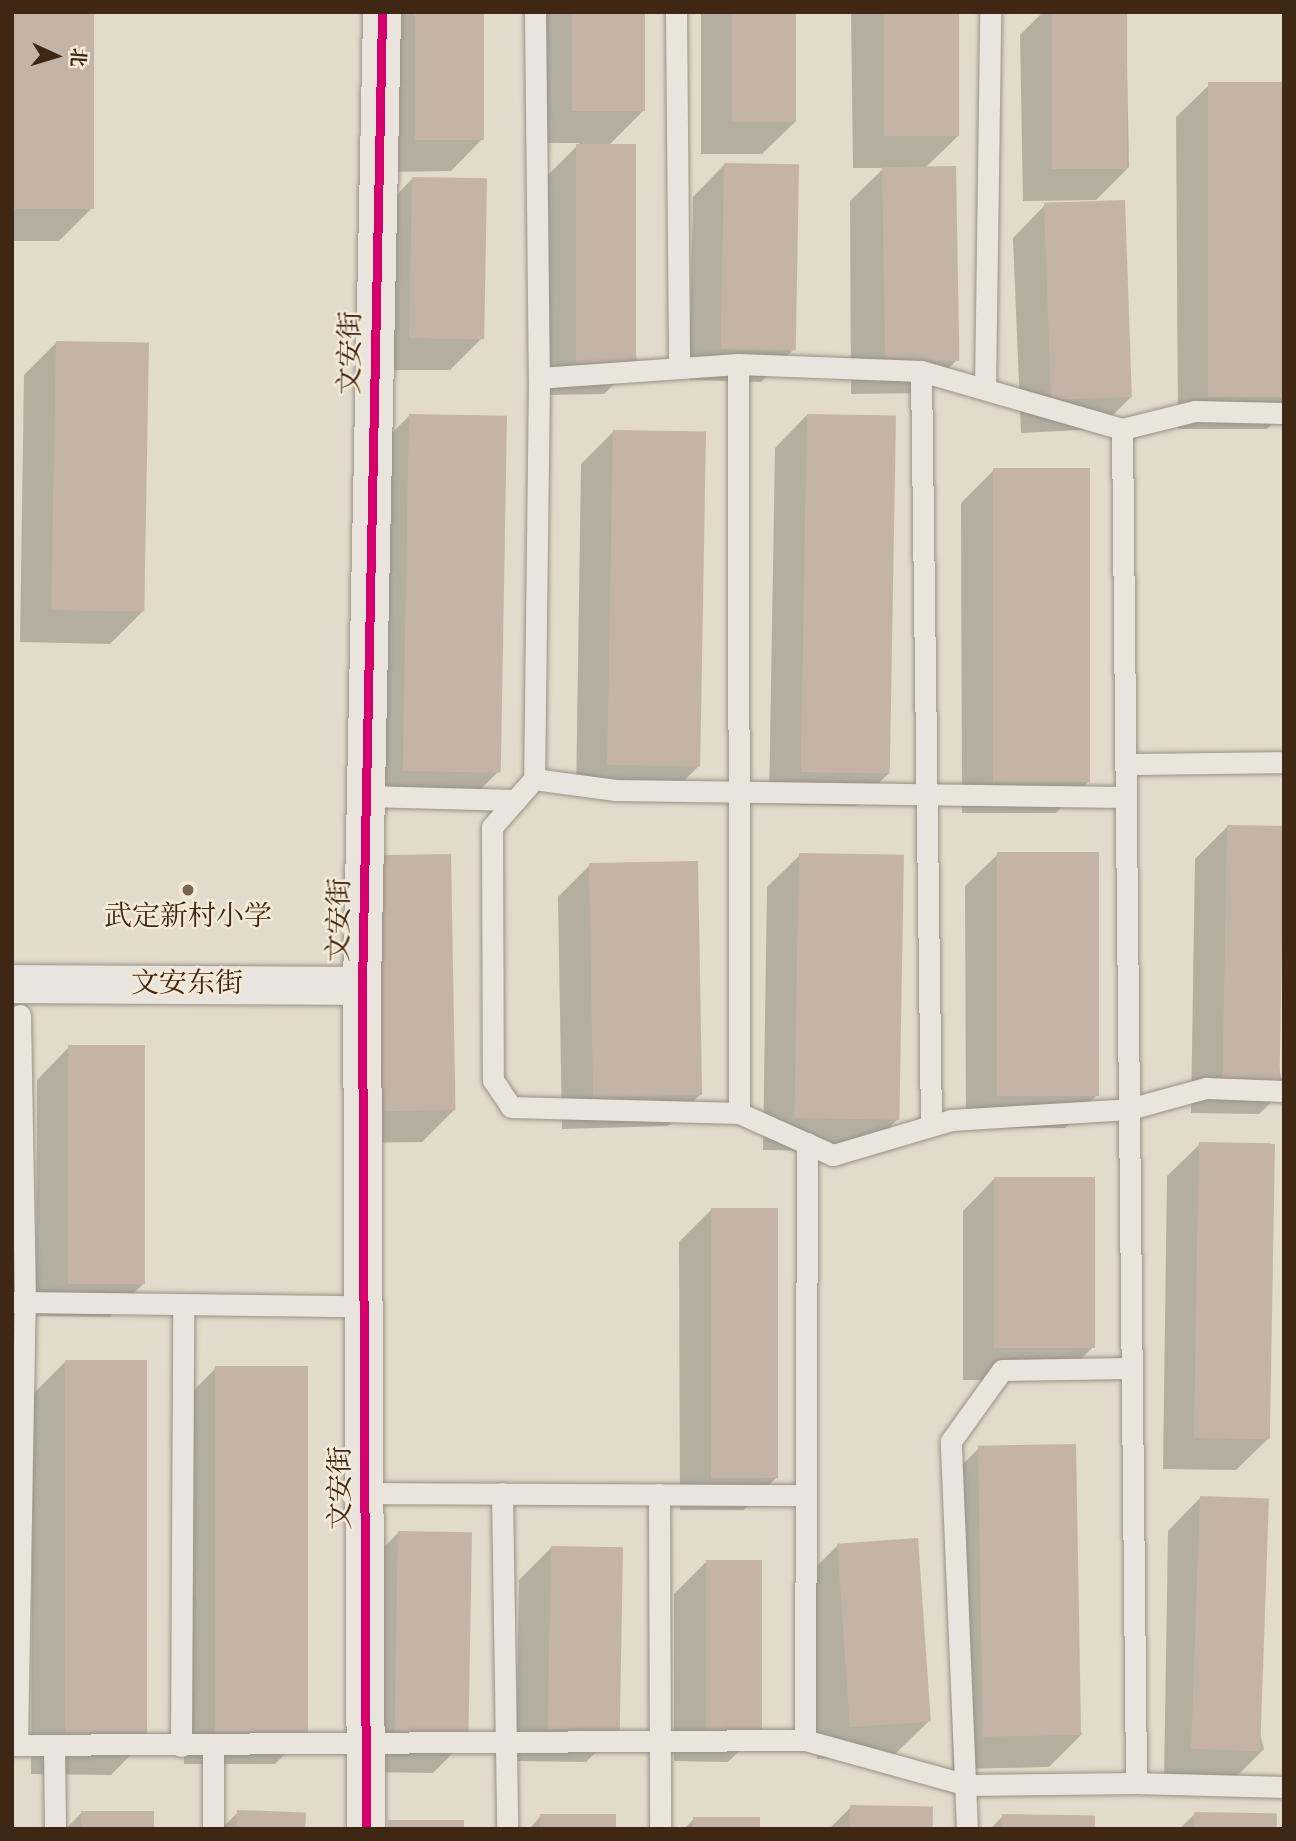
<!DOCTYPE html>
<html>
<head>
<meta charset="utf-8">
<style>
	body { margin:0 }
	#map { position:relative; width:1296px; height:1841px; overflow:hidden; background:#e2daca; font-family:Vollkorn,"Noto Serif SC",serif }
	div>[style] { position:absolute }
	.shadow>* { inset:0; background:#0003 }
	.building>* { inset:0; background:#c4b4a8; transform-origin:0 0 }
	.roads { filter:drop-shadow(0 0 2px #989186) drop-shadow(0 0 2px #989186) }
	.service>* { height:21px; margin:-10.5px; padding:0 10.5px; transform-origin:10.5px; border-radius:10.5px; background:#e9e4dc }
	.minor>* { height:38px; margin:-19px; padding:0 19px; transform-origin:19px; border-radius:19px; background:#e9e4dc }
	.cycleway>* { height:9px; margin:-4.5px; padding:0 4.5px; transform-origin:4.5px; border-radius:4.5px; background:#d6006c }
	.dots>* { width:19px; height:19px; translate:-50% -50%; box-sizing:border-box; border:4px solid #f3e9d6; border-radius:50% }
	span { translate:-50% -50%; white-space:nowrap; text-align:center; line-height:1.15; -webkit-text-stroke:5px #f3e9d6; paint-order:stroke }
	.street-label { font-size:28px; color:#3e2815 }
	.poi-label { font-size:28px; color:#3e2815 }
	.frame { position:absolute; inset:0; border:14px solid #3e2815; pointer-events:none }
	.north { position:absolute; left:21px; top:21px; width:70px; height:70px; -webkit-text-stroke:5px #f3e9d6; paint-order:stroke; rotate:94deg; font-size:19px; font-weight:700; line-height:28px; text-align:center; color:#3e2815 }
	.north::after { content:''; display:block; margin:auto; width:24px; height:32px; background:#3e2815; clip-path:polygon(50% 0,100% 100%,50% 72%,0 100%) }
</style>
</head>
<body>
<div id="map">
	<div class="shadow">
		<div style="clip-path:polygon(12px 12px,91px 209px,59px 241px,12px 241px)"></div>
		<div style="clip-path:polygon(382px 12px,482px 12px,483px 138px,451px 171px,384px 172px)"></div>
		<div style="clip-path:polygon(540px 12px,643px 12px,644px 110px,608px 146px,637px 362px,604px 394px,546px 395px,544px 179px,580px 143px,541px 143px)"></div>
		<div style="clip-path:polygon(701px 12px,795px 12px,795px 122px,762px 154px,701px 154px)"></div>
		<div style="clip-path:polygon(851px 12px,958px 12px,959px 135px,925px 168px,956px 361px,923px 393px,851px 394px,850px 201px,884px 168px,853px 168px)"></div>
		<div style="clip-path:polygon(1043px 12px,1126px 12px,1129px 167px,1096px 200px,1023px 201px,1020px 35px)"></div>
		<div style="clip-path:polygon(1284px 84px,1284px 412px,1267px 429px,1178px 429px,1176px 117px,1209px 85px)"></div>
		<div style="clip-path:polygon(725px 164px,794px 349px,761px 382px,689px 380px,693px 197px)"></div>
		<div style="clip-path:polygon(413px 178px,482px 338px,450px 370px,378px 370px,381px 211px)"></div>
		<div style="clip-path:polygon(1045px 205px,1131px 397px,1099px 429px,1021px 433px,1013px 238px)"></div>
		<div style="clip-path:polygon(57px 342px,143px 611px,110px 644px,20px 642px,24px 375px)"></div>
		<div style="clip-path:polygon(807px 415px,889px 773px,856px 806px,769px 804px,775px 448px)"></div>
		<div style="clip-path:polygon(409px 416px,499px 771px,466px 804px,371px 802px,377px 448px)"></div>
		<div style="clip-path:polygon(613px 432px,699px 766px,666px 798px,576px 797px,581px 464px)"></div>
		<div style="clip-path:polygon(994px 470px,1089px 781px,1056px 813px,962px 813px,961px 503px)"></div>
		<div style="clip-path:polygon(1227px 827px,1284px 1090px,1259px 1114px,1191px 1113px,1195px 859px)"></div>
		<div style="clip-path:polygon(998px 854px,1097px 1095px,1065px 1128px,966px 1128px,965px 886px)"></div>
		<div style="clip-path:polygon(800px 855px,898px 1119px,865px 1152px,763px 1150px,767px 887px)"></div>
		<div style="clip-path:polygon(590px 865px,701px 1094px,668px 1126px,562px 1129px,558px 897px)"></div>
		<div style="clip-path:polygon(346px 890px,455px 1109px,422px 1142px,351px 1143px)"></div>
		<div style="clip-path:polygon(69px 1047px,143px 1284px,110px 1317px,36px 1316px,37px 1080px)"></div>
		<div style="clip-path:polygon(1200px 1144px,1269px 1438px,1236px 1470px,1163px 1469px,1167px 1176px)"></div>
		<div style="clip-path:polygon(995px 1178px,1093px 1347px,1061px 1380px,963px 1380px,963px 1211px)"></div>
		<div style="clip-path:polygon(712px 1209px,776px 1478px,744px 1510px,680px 1510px,679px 1242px)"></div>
		<div style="clip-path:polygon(66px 1361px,143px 1742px,111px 1775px,31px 1774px,33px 1394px)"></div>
		<div style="clip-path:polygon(216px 1368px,307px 1732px,275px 1764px,184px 1764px,184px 1400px)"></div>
		<div style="clip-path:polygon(979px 1448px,1082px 1734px,1049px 1767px,953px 1769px,946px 1481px)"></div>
		<div style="clip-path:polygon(1200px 1498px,1264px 1749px,1231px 1782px,1164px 1781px,1168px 1531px)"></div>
		<div style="clip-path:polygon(399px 1532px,465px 1741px,433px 1773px,362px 1772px,366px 1565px)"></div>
		<div style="clip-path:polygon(838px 1545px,928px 1722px,895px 1754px,817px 1759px,805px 1578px)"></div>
		<div style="clip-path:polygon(551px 1548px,618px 1730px,586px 1762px,516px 1761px,519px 1580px)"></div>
		<div style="clip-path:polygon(706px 1562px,761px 1729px,728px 1762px,674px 1761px,674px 1594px)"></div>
		<div style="clip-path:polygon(851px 1807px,931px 1829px,829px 1829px)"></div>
		<div style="clip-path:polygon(82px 1812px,152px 1829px,66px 1829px)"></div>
		<div style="clip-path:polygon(238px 1812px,304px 1829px,221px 1829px)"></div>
		<div style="clip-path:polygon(1195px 1814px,1275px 1829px,1179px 1829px)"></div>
		<div style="clip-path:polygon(1003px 1816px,1093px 1829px,990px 1829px)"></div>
		<div style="clip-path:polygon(540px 1817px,615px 1829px,529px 1829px)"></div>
		<div style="clip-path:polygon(694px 1819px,758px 1829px,684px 1829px)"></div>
	</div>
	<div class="building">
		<div style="left:12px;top:12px;width:82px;height:197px"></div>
		<div style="left:415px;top:12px;width:69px;height:128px"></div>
		<div style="left:572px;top:12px;width:73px;height:99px"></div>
		<div style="left:732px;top:12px;width:64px;height:110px"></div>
		<div style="left:884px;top:12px;width:75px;height:124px"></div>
		<div style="left:1052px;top:12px;width:75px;height:157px"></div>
		<div style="left:1284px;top:82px;width:315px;height:76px;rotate:90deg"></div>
		<div style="left:576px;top:144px;width:60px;height:219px"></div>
		<div style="left:724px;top:163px;width:75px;height:186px;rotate:1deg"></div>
		<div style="left:956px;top:166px;width:195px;height:74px;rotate:89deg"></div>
		<div style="left:412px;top:177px;width:75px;height:161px;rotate:1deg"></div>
		<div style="left:1125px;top:200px;width:197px;height:81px;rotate:88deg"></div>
		<div style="left:56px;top:341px;width:93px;height:269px;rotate:1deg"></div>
		<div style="left:409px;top:414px;width:98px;height:357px;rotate:1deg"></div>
		<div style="left:807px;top:414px;width:89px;height:358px;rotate:1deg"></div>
		<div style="left:613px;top:430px;width:93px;height:335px;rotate:1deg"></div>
		<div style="left:993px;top:468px;width:97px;height:314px"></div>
		<div style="left:1227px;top:825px;width:57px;height:256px;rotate:1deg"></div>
		<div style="left:997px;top:852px;width:102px;height:244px"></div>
		<div style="left:799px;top:853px;width:105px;height:265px;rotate:1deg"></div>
		<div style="left:451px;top:854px;width:256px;height:73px;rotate:89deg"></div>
		<div style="left:698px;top:861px;width:234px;height:109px;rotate:89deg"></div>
		<div style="left:68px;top:1045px;width:77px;height:239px"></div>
		<div style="left:1199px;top:1142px;width:76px;height:296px;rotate:1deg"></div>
		<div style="left:994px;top:1177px;width:101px;height:171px"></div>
		<div style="left:711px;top:1208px;width:67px;height:270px"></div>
		<div style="left:65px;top:1360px;width:82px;height:383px"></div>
		<div style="left:215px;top:1366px;width:93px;height:366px"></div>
		<div style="left:1076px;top:1444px;width:291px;height:98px;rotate:89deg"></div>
		<div style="left:1200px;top:1496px;width:69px;height:253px;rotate:2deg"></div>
		<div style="left:398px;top:1531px;width:74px;height:209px;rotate:1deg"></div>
		<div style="left:918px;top:1538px;width:184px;height:81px;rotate:86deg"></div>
		<div style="left:551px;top:1546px;width:72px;height:183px;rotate:1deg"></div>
		<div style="left:706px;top:1560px;width:56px;height:170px"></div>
		<div style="left:850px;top:1805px;width:83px;height:24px;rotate:1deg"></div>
		<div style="left:237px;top:1810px;width:69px;height:19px;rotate:2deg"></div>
		<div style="left:81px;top:1811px;width:73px;height:18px"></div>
		<div style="left:1194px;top:1812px;width:83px;height:17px;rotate:1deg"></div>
		<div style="left:616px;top:1814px;width:15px;height:76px;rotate:90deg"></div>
		<div style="left:1002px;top:1814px;width:93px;height:15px;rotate:1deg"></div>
		<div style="left:693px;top:1817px;width:67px;height:12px"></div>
		<div style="left:388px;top:1820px;width:76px;height:9px"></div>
	</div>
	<div class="roads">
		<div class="service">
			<div style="left:535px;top:12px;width:366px;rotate:89.4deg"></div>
			<div style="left:676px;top:12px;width:354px;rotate:89.5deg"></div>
			<div style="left:738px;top:364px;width:749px;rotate:89.92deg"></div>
			<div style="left:739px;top:1113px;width:103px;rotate:24.1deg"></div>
			<div style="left:833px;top:1155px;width:123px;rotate:-16.5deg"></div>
			<div style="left:951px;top:1120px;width:178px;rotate:-3.5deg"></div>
			<div style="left:1129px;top:1109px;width:674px;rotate:89.4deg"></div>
			<div style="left:1136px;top:1783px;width:148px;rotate:1.5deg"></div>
			<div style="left:921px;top:371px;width:754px;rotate:89.24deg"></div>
			<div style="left:985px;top:389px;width:377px;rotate:-89.2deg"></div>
			<div style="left:1284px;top:413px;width:89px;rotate:-178.7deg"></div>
			<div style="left:1195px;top:411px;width:75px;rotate:166.1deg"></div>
			<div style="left:1122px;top:429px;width:680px;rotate:89.41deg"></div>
			<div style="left:1129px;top:1109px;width:80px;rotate:-15.3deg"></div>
			<div style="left:1206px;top:1088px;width:78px;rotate:2.2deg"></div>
			<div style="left:1122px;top:429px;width:209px;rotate:-163.9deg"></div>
			<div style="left:921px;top:371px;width:183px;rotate:-177.8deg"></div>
			<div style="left:738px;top:364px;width:199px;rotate:176deg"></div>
			<div style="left:539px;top:378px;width:401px;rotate:90.7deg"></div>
			<div style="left:534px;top:779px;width:82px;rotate:7.7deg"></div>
			<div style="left:615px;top:790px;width:511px;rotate:0.78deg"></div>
			<div style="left:1125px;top:764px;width:159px;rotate:-0.7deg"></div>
			<div style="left:534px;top:779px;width:64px;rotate:131.2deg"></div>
			<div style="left:492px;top:827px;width:253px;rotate:89.8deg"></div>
			<div style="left:493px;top:1080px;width:32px;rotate:56deg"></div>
			<div style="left:511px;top:1107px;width:228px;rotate:1.5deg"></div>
			<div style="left:366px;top:796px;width:150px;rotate:1.5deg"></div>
			<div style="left:12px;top:1302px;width:352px;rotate:0.7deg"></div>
			<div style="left:364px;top:1493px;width:441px;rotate:0.3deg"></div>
			<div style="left:502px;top:1493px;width:336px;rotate:89.1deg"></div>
			<div style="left:659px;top:1494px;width:335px;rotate:89.8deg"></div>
			<div style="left:805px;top:1740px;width:168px;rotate:15.5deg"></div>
			<div style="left:967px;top:1785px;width:169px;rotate:-0.7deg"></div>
			<div style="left:12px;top:1745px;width:793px;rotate:-0.36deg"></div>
			<div style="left:805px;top:1740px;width:597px;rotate:-89.81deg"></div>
			<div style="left:17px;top:1745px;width:443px;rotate:-89deg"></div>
			<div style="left:25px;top:1302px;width:287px;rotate:-91deg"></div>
			<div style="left:54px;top:1745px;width:84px;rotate:89.3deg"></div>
			<div style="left:181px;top:1746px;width:442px;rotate:-89.7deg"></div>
			<div style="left:213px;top:1746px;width:83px;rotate:90deg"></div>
			<div style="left:967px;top:1829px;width:388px;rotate:-92.4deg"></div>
			<div style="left:951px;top:1441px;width:87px;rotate:-54.3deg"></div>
			<div style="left:1002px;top:1370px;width:127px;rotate:-0.9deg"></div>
		</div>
		<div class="minor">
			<div style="left:12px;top:984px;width:350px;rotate:0.3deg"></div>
			<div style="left:366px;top:1829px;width:843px;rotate:-90.27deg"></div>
			<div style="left:362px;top:986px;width:974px;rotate:-88.82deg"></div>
		</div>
	</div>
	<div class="cycleway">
		<div style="left:366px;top:1829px;width:843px;rotate:-90.27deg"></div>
		<div style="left:362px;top:986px;width:974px;rotate:-88.82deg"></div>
	</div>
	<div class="dots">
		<div style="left:188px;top:890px;background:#776654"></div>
	</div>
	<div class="street-label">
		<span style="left:352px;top:353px;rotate:-89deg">文安街</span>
		<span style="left:341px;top:920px;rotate:-89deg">文安街</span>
		<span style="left:187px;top:985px">文安东街</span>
		<span style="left:342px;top:1488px;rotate:-90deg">文安街</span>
	</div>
	<div class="poi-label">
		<span style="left:188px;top:918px">武定新村小学</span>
	</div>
	<div class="frame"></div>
	<div class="north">北</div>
</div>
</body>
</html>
